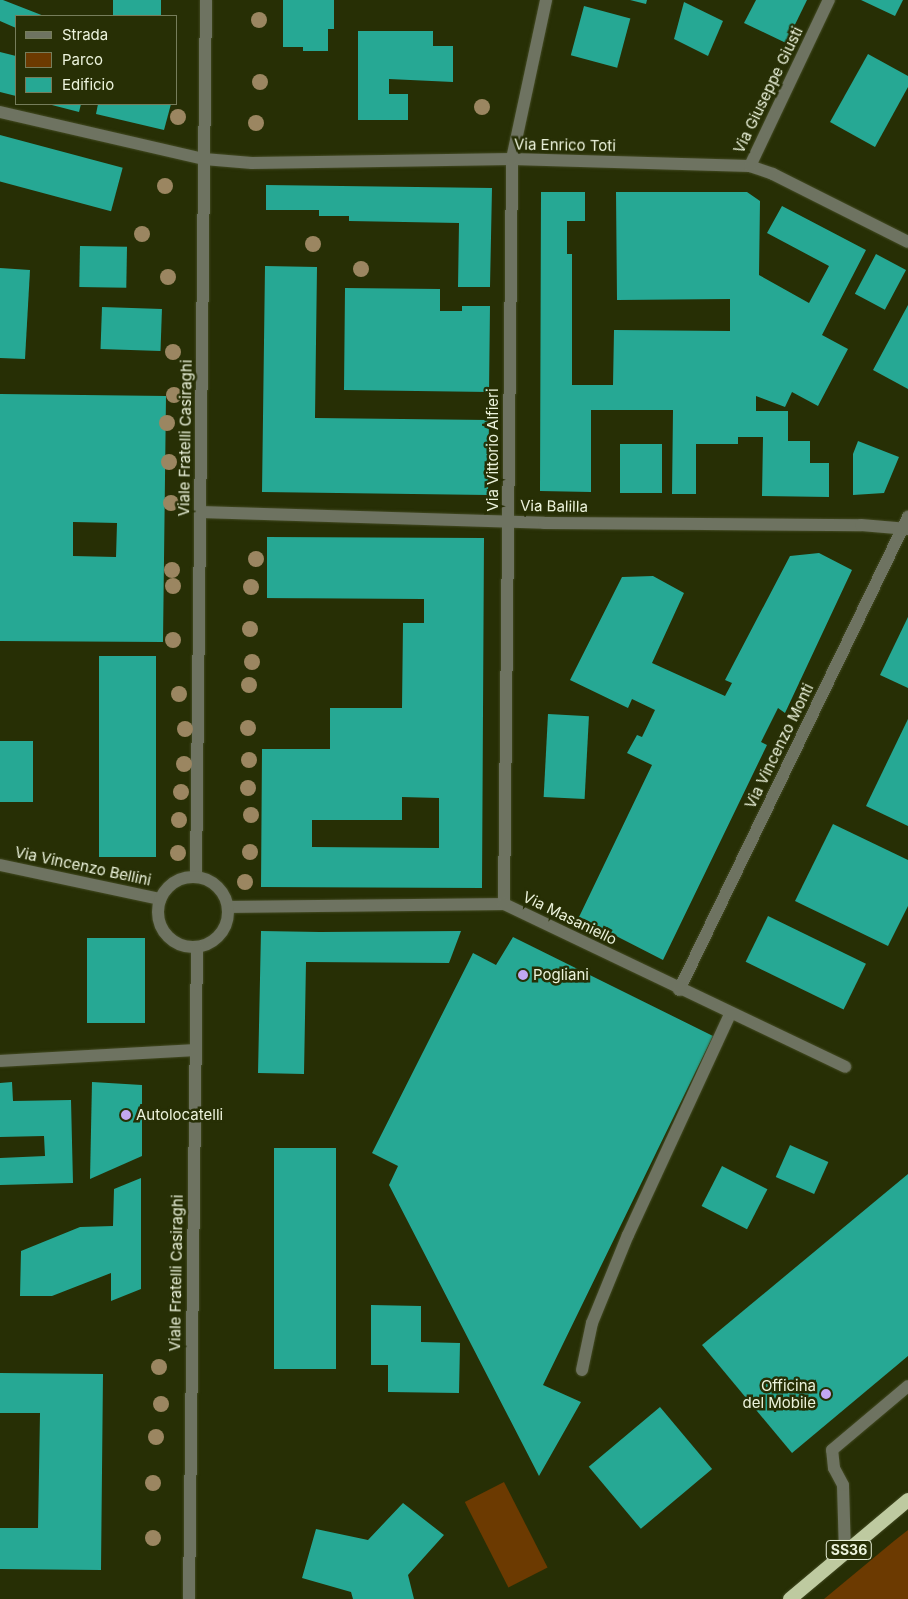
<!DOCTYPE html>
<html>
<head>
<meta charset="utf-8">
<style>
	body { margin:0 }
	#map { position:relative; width:908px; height:1599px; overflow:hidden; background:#272f05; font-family:Inter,sans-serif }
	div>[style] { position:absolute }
	.green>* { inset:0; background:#6c3a01; transform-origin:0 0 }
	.building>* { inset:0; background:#26a894; transform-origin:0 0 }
	.roads { filter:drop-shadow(0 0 1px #434a23) drop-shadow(0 0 1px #434a23) }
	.service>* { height:12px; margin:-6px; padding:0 6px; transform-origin:6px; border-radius:6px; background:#6e7361 }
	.minor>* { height:12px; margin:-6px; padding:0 6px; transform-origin:6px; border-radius:6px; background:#6e7361 }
	.tertiary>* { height:12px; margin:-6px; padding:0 6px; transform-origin:6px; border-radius:6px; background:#6e7361 }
	.tertiary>.ring { margin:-6px; padding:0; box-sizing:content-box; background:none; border:12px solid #6e7361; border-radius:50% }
	.trunk>* { height:14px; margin:-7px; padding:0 7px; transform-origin:7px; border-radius:7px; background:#becaa0 }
	.trees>* { width:16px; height:16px; margin:-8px; border-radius:50%; background:#9b8661 }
	.dots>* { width:14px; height:14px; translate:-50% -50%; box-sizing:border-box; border:2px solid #272f05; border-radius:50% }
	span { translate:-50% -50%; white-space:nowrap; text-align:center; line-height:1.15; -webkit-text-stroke:5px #272f05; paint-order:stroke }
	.shield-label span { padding:1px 4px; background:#272f05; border:1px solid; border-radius:4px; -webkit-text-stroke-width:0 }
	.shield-label { font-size:14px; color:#ecf3dc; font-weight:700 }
	.street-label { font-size:15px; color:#ecf3dc }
	.poi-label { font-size:15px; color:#ecf3dc }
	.left { translate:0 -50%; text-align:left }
	.right { translate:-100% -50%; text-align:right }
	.legend { position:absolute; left:15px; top:15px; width:162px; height:90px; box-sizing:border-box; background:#272f05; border:1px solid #767d5b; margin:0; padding:6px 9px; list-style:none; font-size:15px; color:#ecf3dc }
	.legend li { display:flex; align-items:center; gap:10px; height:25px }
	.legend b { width:25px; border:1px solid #767d5b }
</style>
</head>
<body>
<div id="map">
	<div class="green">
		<div style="left:504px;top:1482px;width:96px;height:44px;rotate:63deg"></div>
		<div style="clip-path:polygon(908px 1530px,908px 1599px,824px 1599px,894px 1541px)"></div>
	</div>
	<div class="building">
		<div style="clip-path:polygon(0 0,3px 0,44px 16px,16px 16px,16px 28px,0 21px)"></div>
		<div style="left:113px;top:0;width:48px;height:16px"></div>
		<div style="clip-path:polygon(283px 0,334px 0,334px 29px,328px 29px,328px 51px,303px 51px,303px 47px,283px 47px)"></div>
		<div style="clip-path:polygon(630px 0,647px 0,646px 4px)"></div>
		<div style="clip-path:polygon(756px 0,807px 0,786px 43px,744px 23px)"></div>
		<div style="clip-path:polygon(861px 0,903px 0,895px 16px)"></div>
		<div style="clip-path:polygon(684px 2px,723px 21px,708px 56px,674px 39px)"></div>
		<div style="left:584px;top:6px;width:48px;height:51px;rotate:15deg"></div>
		<div style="clip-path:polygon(358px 31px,433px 31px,433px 46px,453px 46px,453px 82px,389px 79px,389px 94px,408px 94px,408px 120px,358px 120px)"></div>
		<div style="clip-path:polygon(0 52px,16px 56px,16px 96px,0 92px)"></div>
		<div style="clip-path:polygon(868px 54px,908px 76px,908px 87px,875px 147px,830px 122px)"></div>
		<div style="clip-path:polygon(48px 104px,81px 104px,79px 112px)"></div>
		<div style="clip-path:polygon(98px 104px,171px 104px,164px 130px,96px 114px)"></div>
		<div style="left:0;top:135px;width:127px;height:45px;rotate:15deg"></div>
		<div style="clip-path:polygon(266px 185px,492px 188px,490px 287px,458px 287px,459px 223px,349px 221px,349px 216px,319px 216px,319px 210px,266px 210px)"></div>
		<div style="clip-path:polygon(541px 192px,585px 192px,585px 221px,567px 221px,567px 254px,572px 254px,572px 385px,613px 385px,614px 330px,730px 331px,730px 299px,617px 300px,616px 192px,747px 192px,760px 201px,759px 275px,809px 303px,829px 266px,767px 233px,782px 206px,866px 250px,822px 335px,848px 349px,818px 406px,792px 392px,785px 407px,756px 396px,756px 411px,788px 411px,788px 441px,810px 441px,810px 463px,829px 463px,829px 497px,762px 496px,763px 437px,738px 437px,738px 444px,696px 444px,696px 494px,672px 494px,673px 410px,591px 410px,591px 492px,540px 491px)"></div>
		<div style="left:80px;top:246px;width:47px;height:41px;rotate:1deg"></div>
		<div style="left:876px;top:254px;width:34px;height:45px;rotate:28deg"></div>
		<div style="clip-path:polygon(265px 266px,317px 267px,315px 418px,489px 420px,488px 495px,262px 492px)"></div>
		<div style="clip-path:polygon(0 268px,30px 270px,25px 359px,0 358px)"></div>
		<div style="clip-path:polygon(345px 288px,440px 289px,440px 311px,462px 311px,462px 306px,490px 306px,489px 392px,344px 390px)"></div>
		<div style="clip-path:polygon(908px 305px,908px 389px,873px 370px)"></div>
		<div style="left:102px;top:307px;width:60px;height:42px;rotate:2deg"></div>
		<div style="clip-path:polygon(evenodd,0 394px,166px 396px,163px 642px,0 641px,0 394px,73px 522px,117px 523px,116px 557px,73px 556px,73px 522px)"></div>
		<div style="clip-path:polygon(858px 441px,899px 457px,884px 493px,853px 495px,853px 454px)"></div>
		<div style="left:620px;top:444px;width:42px;height:49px"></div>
		<div style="clip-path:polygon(evenodd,267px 537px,484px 538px,482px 888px,261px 887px,262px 749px,330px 749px,330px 708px,402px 708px,403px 623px,424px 623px,424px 599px,267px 598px,267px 537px,402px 797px,439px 798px,439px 848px,312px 847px,312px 820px,402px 820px,402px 797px)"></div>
		<div style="clip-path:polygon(819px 553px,852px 570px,785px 713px,778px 708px,761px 742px,767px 745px,663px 960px,579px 917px,652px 765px,627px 753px,637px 735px,642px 737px,655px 710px,632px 699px,628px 708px,570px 680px,622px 577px,653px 576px,684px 593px,652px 663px,725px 696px,732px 683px,725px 680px,790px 556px)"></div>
		<div style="clip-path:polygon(908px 617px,908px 688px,880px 675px)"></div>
		<div style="left:99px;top:656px;width:57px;height:201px"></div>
		<div style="left:548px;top:714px;width:41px;height:83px;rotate:3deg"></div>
		<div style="clip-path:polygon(908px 719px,908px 826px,866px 806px)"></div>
		<div style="left:0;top:741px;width:33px;height:61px"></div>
		<div style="clip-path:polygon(833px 824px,908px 860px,908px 906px,888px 946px,795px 901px)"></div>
		<div style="left:768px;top:916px;width:109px;height:51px;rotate:26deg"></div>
		<div style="clip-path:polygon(261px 931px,320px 932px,461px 931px,449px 963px,306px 962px,304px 1074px,258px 1073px)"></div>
		<div style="clip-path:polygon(513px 937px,713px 1036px,543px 1385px,581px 1402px,539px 1476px,389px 1185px,398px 1166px,372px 1153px,473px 953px,496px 965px)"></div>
		<div style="left:87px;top:938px;width:58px;height:85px"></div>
		<div style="clip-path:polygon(12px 1082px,13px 1101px,71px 1100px,73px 1183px,0 1185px,0 1158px,45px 1156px,44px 1136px,0 1137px,0 1083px)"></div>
		<div style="clip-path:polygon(92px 1082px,142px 1085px,142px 1156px,90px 1179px)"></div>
		<div style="left:790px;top:1145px;width:42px;height:35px;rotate:24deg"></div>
		<div style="left:274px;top:1148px;width:62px;height:221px"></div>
		<div style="left:722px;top:1166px;width:51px;height:45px;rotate:27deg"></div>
		<div style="clip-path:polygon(908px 1174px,908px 1356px,792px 1453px,702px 1345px)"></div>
		<div style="clip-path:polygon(141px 1178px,141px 1289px,111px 1301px,111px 1273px,52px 1296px,20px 1296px,21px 1251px,80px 1227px,113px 1226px,114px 1189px)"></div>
		<div style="clip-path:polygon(371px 1305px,421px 1306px,421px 1342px,460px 1343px,459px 1393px,388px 1392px,388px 1365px,371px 1365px)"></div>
		<div style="clip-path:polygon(0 1373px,103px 1374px,101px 1570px,0 1569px,0 1528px,38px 1528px,40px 1413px,0 1413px)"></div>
		<div style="left:660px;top:1407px;width:81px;height:93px;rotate:50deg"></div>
		<div style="clip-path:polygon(403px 1503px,444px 1535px,408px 1575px,414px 1599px,353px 1599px,351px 1592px,302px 1578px,316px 1529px,368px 1540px)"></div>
	</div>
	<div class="roads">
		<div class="service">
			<div style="left:582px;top:1370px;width:48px;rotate:-78deg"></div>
			<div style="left:592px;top:1323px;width:95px;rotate:-67.8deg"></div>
			<div style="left:628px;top:1235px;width:243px;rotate:-65.2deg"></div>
			<div style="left:845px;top:1553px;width:68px;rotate:-91.7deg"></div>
			<div style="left:843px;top:1485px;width:19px;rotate:-118deg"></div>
			<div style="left:834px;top:1468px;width:18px;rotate:-96deg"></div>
			<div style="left:832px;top:1450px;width:99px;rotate:-40.1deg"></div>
		</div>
		<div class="minor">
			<div style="left:0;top:112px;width:209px;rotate:13deg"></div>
			<div style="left:204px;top:159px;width:48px;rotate:4.8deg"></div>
			<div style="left:252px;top:163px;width:260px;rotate:-0.9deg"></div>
			<div style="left:512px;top:159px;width:238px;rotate:1.7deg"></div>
			<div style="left:750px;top:166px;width:24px;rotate:19deg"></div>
			<div style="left:773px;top:174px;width:151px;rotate:26.7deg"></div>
			<div style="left:750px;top:166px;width:184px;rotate:-64.6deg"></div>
			<div style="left:200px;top:512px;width:344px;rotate:1.8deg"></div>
			<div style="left:544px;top:523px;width:317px;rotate:0.4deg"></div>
			<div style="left:861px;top:525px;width:47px;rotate:4.9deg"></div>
			<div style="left:0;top:865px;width:164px;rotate:12deg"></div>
			<div style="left:504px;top:904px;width:745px;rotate:-89.38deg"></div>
			<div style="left:512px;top:159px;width:163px;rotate:-77.9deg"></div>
			<div style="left:228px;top:907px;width:276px;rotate:-0.6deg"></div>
			<div style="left:504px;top:904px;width:378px;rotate:25.5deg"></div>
			<div style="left:679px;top:990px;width:526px;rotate:-64.17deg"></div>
			<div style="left:0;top:1061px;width:195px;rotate:-3.2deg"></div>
		</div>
		<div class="tertiary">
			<div style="left:196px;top:877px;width:877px;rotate:-89.35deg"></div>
			<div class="ring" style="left:158px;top:877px;width:58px;height:58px"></div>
			<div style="left:189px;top:1599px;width:652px;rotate:-89.3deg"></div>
		</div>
		<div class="trunk">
			<div style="left:790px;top:1599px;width:154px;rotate:-40deg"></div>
		</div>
	</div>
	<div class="trees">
		<div style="left:259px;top:20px"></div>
		<div style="left:260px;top:82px"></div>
		<div style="left:482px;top:107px"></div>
		<div style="left:178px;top:117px"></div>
		<div style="left:256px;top:123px"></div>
		<div style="left:165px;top:186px"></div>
		<div style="left:142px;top:234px"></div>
		<div style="left:313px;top:244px"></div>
		<div style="left:361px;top:269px"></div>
		<div style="left:168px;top:277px"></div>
		<div style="left:173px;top:352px"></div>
		<div style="left:174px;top:395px"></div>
		<div style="left:167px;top:423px"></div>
		<div style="left:169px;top:462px"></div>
		<div style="left:171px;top:503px"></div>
		<div style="left:256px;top:559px"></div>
		<div style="left:172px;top:570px"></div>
		<div style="left:173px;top:586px"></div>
		<div style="left:251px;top:587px"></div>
		<div style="left:250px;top:629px"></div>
		<div style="left:173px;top:640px"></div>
		<div style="left:252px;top:662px"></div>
		<div style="left:249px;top:685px"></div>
		<div style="left:179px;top:694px"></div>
		<div style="left:248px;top:728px"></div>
		<div style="left:185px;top:729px"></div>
		<div style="left:249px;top:760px"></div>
		<div style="left:184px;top:764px"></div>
		<div style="left:248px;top:788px"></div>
		<div style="left:181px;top:792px"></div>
		<div style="left:251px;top:815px"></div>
		<div style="left:179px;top:820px"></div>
		<div style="left:250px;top:852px"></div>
		<div style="left:178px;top:853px"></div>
		<div style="left:245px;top:882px"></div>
		<div style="left:159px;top:1367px"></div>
		<div style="left:161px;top:1404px"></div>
		<div style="left:156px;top:1437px"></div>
		<div style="left:153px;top:1483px"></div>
		<div style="left:153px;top:1538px"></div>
	</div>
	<div class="dots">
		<div style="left:523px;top:975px;background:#c2a8f2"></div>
		<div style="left:126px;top:1115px;background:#c2a8f2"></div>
		<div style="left:826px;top:1394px;background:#c2a8f2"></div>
	</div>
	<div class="shield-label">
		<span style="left:849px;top:1550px">SS36</span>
	</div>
	<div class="street-label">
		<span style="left:768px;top:90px;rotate:-64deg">Via Giuseppe Giusti</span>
		<span style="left:565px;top:145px;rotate:1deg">Via Enrico Toti</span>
		<span style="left:185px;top:438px;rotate:-89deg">Viale Fratelli Casiraghi</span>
		<span style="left:493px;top:450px;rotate:-90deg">Via Vittorio Alfieri</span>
		<span style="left:554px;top:506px;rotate:1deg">Via Balilla</span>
		<span style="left:779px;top:746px;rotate:-64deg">Via Vincenzo Monti</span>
		<span style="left:83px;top:866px;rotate:12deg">Via Vincenzo Bellini</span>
		<span style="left:570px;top:918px;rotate:26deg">Via Masaniello</span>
		<span style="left:176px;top:1273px;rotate:-89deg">Viale Fratelli Casiraghi</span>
	</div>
	<div class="poi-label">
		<span class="left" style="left:533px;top:975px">Pogliani</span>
		<span class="left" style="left:136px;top:1115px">Autolocatelli</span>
		<span class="right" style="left:816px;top:1394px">Officina<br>del Mobile</span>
	</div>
	<ul class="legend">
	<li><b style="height:6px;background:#6e7361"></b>Strada</li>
	<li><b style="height:14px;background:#6c3a01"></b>Parco</li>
	<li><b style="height:14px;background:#26a894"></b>Edificio</li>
	</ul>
</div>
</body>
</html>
